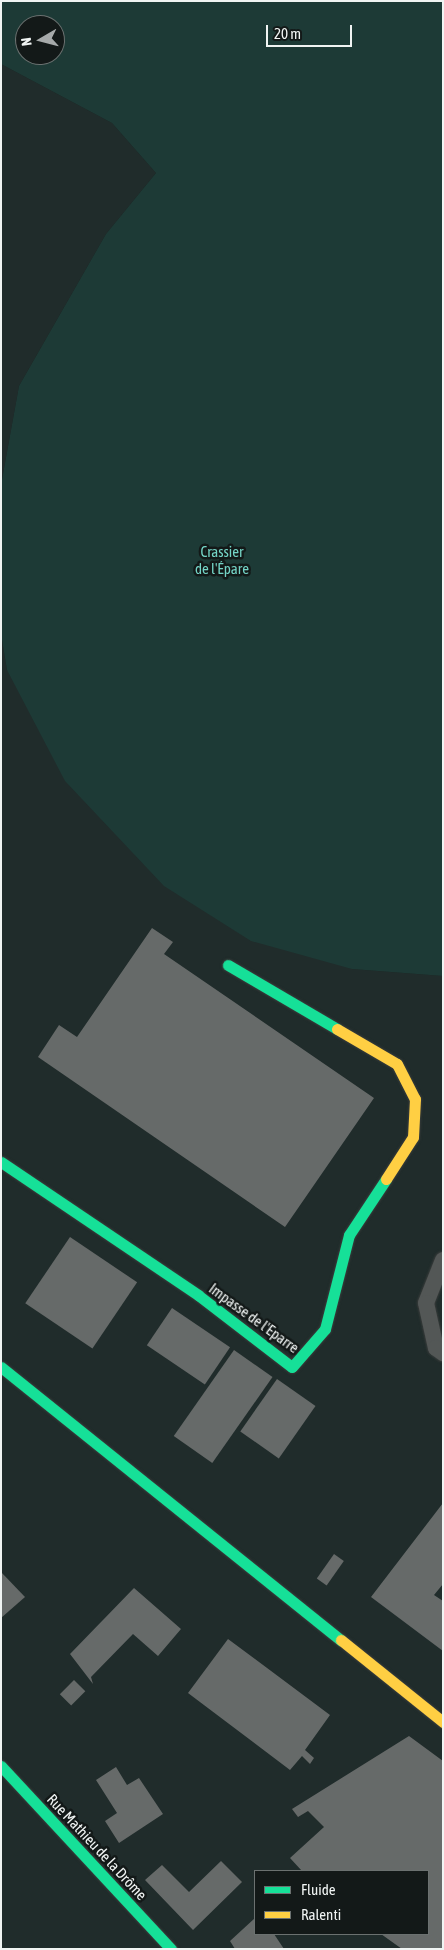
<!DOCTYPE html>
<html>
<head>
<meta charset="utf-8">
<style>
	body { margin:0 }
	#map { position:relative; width:444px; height:1950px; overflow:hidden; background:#1d2221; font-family:"Asap Condensed",sans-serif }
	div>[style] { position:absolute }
	.built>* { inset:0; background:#202c2b }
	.green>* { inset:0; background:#1d3a36 }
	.building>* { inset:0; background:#666a69; transform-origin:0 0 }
	.roads { filter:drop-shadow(0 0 1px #3a3d3c) drop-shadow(0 0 1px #3a3d3c) }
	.lane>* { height:16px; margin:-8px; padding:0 8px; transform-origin:8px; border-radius:8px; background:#535756 }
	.fast>* { height:11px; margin:-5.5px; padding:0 5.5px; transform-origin:5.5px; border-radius:5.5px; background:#16e098 }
	.slow>* { height:11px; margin:-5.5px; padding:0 5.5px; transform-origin:5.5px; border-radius:5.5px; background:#ffcf43 }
	span { translate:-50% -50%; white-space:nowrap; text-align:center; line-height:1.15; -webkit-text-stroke:5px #131918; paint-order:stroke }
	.park-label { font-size:15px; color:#74d4c6 }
	.street-label { font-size:15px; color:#f0f4f3 }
	.frame { position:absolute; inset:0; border:2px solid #f0f4f3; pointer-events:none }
	.legend { position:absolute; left:254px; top:1870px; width:175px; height:65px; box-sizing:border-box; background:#131918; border:1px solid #6b7170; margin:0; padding:6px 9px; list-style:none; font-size:15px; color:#f0f4f3 }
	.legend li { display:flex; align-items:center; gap:10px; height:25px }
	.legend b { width:25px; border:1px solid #6b7170 }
	.north { position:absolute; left:15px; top:15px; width:50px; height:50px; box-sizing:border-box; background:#131918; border:1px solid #6b7170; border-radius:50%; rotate:262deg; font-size:14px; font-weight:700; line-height:20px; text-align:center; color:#f0f4f3 }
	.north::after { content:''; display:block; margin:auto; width:18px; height:22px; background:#a6aaaa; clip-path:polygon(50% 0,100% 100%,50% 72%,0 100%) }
	.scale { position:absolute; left:266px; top:25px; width:86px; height:22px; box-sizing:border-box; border:2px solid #f0f4f3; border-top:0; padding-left:6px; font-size:15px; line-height:18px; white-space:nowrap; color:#f0f4f3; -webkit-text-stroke:4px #131918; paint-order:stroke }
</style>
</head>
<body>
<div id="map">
	<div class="built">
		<div style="clip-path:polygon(1px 64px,112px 123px,156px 173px,106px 234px,19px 386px,1px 485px)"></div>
		<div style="clip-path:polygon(evenodd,1px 634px,7px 670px,352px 969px,443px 976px,443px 1949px,1px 1949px,1px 634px,255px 1871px,428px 1871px,428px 1934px,255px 1934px,255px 1871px)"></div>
	</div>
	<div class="green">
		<div style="clip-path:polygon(evenodd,1px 1px,443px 1px,443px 976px,352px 969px,251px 941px,164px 886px,65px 781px,7px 670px,1px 634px,1px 485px,19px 386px,106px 234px,156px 173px,112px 123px,1px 64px,1px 1px,25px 25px,55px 25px,55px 55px,25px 55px,25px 25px)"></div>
	</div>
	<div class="building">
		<div style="clip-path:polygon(152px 928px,173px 942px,164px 954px,374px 1098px,285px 1227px,38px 1057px,59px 1025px,77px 1037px)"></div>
		<div style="left:70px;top:1237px;width:81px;height:80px;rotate:34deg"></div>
		<div style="left:172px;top:1308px;width:70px;height:45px;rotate:34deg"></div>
		<div style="left:234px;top:1350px;width:47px;height:105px;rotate:35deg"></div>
		<div style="left:277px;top:1379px;width:47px;height:64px;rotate:35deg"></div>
		<div style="clip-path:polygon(443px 1503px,443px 1584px,434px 1595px,443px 1601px,443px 1651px,371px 1597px)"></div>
		<div style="left:334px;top:1554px;width:12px;height:30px;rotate:35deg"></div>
		<div style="clip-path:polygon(1px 1572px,25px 1597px,1px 1618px)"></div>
		<div style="clip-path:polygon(134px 1588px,181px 1629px,158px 1656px,133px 1634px,91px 1677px,93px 1684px,70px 1654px)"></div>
		<div style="clip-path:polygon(228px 1639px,330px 1715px,305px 1750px,314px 1758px,310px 1764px,302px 1756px,290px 1770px,188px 1693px)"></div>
		<div style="left:74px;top:1680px;width:16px;height:20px;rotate:45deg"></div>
		<div style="clip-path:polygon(409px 1736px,443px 1761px,443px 1949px,402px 1949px,381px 1934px,428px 1934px,428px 1871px,302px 1871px,290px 1858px,324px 1827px,308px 1811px,298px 1817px,292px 1809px)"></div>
		<div style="clip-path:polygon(116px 1767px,127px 1785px,139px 1778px,163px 1814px,119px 1843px,105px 1821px,117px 1813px,96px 1780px)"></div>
		<div style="clip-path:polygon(221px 1861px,242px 1882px,193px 1930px,145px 1880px,162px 1865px,189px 1892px)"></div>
		<div style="clip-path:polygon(255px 1918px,255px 1934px,274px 1934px,284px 1949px,235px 1949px,230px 1941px)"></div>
	</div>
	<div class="roads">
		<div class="lane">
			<div style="left:443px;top:1260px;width:46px;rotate:111.6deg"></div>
			<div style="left:426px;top:1303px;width:46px;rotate:77.5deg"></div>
			<div style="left:436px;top:1348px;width:9px;rotate:36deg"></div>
		</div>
		<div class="fast">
			<div style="left:228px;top:965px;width:126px;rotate:30.4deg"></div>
			<div style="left:1px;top:1162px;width:238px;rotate:34deg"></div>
			<div style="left:198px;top:1295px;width:118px;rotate:37.5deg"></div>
			<div style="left:292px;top:1367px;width:50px;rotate:-49deg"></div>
			<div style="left:325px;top:1329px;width:97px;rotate:-75.7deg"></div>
			<div style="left:349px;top:1235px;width:67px;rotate:-56.5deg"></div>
			<div style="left:1px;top:1367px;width:436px;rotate:38.8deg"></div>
			<div style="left:1px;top:1766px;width:250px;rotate:47.1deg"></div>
		</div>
		<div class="slow">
			<div style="left:337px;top:1029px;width:69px;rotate:30.3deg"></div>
			<div style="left:397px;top:1064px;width:39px;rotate:63deg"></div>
			<div style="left:415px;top:1099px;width:38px;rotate:93deg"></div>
			<div style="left:413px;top:1137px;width:50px;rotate:122.7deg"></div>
			<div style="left:341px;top:1640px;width:131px;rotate:38.8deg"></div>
		</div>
	</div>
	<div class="park-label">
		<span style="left:222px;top:560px">Crassier<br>de l'Épare</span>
	</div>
	<div class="street-label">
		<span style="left:254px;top:1318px;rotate:36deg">Impasse de l'Eparre</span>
		<span style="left:97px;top:1847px;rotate:47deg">Rue Mathieu de la Drôme</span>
	</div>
	<div class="frame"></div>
	<ul class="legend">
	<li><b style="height:6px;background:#16e098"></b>Fluide</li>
	<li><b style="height:6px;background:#ffcf43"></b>Ralenti</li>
	</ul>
	<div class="north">N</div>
	<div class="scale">20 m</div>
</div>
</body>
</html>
